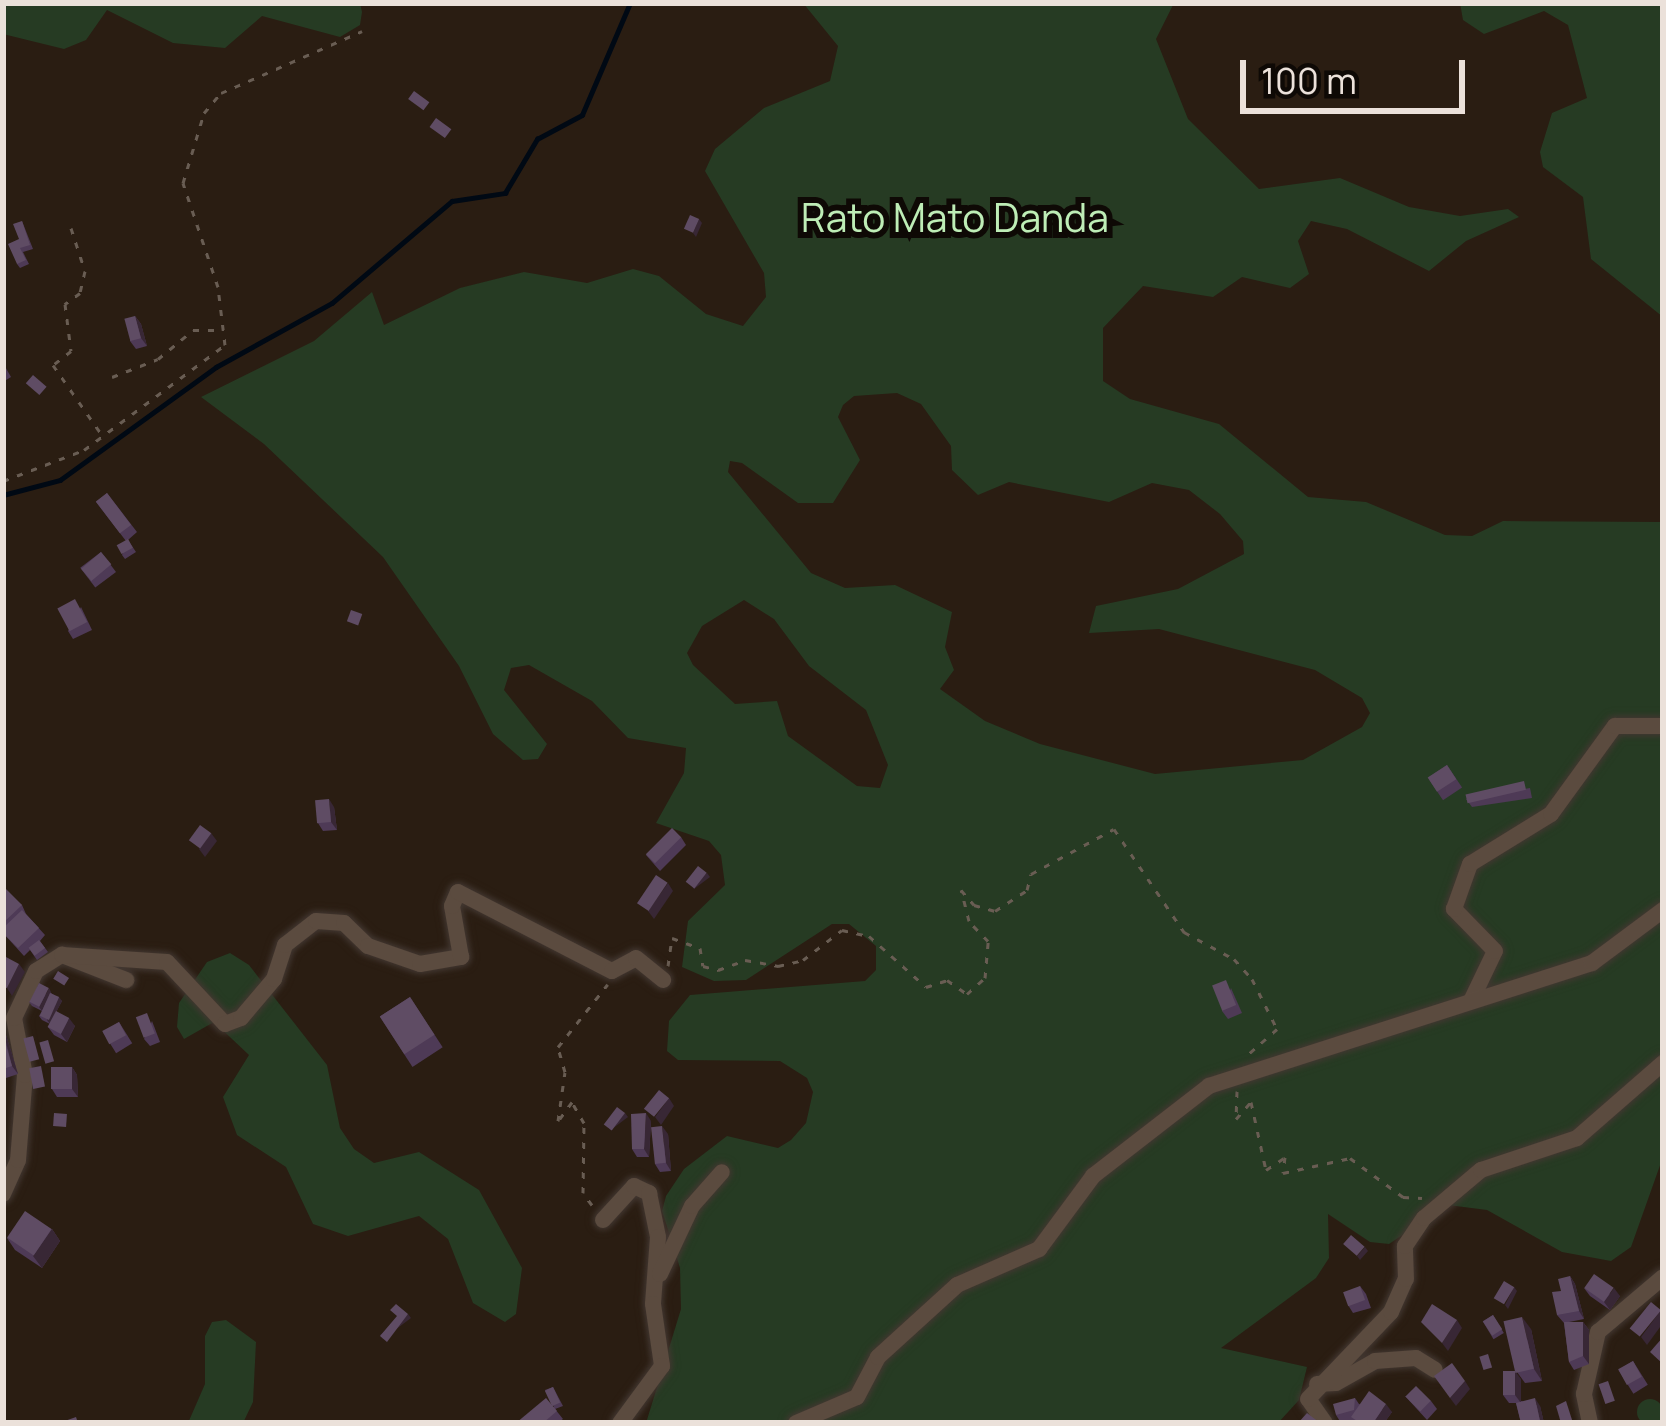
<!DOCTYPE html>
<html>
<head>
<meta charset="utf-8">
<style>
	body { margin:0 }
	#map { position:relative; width:1666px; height:1426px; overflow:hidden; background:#2a1d12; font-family:Manrope,sans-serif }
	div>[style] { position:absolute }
	.green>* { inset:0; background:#263b23 }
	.round { border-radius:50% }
	.stream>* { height:4.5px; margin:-2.25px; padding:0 2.25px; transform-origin:2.25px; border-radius:2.25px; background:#000914 }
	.path>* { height:3px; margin-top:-1.5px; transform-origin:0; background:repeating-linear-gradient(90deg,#695d53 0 6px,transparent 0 15px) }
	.roads { filter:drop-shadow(0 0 3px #423731) drop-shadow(0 0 3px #423731) }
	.minor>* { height:16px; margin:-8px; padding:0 8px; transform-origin:8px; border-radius:8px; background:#5b4b3f }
	.wall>* { inset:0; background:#4e3a56; transform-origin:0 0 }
	.shaded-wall>* { inset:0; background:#382735; transform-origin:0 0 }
	.building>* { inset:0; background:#5f4c64; transform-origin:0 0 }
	span { translate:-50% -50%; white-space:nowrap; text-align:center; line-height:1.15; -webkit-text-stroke:12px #0e0905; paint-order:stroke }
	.park-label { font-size:39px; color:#beedb6 }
	.frame { position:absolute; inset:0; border:6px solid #ebe1da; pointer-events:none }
	.scale { position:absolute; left:1240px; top:60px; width:225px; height:54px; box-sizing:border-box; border:6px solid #ebe1da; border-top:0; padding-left:15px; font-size:36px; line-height:42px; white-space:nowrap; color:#ebe1da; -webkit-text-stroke:9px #0e0905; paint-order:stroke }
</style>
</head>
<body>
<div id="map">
	<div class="green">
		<div style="clip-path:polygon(3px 3px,360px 3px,362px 12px,360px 25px,340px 37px,262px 16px,225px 48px,173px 43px,107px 10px,86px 40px,64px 49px,3px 34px)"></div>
		<div style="clip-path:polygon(evenodd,803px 3px,1174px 3px,1156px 39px,1188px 119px,1259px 189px,1340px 178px,1409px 207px,1460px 216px,1508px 209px,1519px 217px,1466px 241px,1429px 271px,1347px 229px,1311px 221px,1298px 241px,1309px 274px,1290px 288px,1242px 277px,1213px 297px,1143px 286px,1103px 328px,1103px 381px,1130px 399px,1219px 424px,1308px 497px,1366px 502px,1445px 535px,1472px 536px,1503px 521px,1663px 522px,1663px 1157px,1631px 1247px,1611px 1261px,1562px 1252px,1487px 1210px,1448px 1205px,1389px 1244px,1370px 1242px,1328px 1214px,1329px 1258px,1316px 1278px,1221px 1348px,1307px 1367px,1299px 1400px,1278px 1423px,646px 1423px,681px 1309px,680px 1268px,662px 1211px,666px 1196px,684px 1169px,727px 1136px,778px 1148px,791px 1140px,806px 1123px,813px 1092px,807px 1078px,780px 1061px,678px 1060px,667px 1051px,669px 1021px,690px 995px,865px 981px,876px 970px,876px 946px,849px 924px,832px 924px,746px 980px,714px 981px,682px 967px,688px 921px,725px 885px,721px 855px,709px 841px,656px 823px,684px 773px,686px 748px,628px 738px,592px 701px,529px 665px,511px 668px,504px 690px,547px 744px,538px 759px,523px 760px,493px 734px,459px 666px,383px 557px,264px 444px,201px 397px,314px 341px,372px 292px,384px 325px,460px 288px,524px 272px,587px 283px,633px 269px,659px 276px,706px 314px,743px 326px,766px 297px,764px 273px,705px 171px,715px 149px,764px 108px,830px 81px,838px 46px,803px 3px,897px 393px,921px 404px,951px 446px,952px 470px,978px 495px,1009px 482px,1109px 502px,1152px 483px,1189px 490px,1220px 514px,1243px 541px,1244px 554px,1178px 589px,1096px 606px,1089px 633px,1159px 629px,1315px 670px,1362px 698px,1370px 713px,1362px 727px,1303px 760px,1155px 774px,1040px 744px,985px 721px,940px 689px,954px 670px,945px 647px,952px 612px,895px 585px,845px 588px,811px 573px,728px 472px,730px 461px,742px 463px,798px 503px,833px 503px,860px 460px,838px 417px,843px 405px,854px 396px,897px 393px,803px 3px,744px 600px,774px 619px,809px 666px,866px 710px,888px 765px,880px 788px,857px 786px,788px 736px,777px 701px,735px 704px,693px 665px,687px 653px,702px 626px,744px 600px)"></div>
		<div style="clip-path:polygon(1460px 3px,1663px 3px,1663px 317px,1591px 259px,1583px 197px,1543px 167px,1540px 152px,1552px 113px,1587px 98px,1568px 25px,1544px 11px,1484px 34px,1463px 20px)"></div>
		<div style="clip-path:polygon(230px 953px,249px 965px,327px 1065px,340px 1128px,354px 1149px,374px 1163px,419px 1152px,479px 1190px,522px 1268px,516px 1314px,505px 1322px,473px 1303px,448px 1239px,419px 1216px,348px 1236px,313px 1224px,286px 1167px,237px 1135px,223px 1097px,249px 1055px,214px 1022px,184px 1039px,177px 1027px,179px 1003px,207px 962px)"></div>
		<div style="clip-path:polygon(226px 1320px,256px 1342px,253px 1402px,243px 1423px,188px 1423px,205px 1384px,205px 1336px,212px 1322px)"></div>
		<div class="round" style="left:1637px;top:1399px;width:26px;height:26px"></div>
	</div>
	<div class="stream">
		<div style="left:3px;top:495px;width:59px;rotate:-14.7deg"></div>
		<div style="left:60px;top:480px;width:193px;rotate:-35.9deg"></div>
		<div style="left:216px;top:367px;width:132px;rotate:-28.9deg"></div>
		<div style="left:332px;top:303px;width:157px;rotate:-40.4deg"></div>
		<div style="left:452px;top:201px;width:54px;rotate:-8.6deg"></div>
		<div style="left:505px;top:193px;width:63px;rotate:-59.3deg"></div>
		<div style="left:537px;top:139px;width:51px;rotate:-28.1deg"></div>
		<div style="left:582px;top:115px;width:122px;rotate:-66.8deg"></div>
	</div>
	<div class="path">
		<div style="left:3px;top:173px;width:3px"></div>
		<div style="left:71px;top:228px;width:45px;rotate:72deg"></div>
		<div style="left:85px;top:271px;width:23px;rotate:103deg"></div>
		<div style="left:80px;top:293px;width:19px;rotate:144deg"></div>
		<div style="left:65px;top:304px;width:47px;rotate:82.7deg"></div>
		<div style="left:71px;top:351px;width:23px;rotate:142deg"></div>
		<div style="left:53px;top:365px;width:85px;rotate:55deg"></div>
		<div style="left:112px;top:377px;width:49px;rotate:-21.4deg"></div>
		<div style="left:158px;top:359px;width:45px;rotate:-39.6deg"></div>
		<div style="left:193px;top:330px;width:30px"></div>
		<div style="left:3px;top:481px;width:87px;rotate:-20.9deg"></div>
		<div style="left:84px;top:450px;width:176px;rotate:-36.7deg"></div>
		<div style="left:225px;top:345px;width:58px;rotate:-96.9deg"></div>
		<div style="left:218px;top:287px;width:110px;rotate:-108.6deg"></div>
		<div style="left:183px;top:183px;width:73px;rotate:-73.3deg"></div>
		<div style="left:204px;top:113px;width:26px;rotate:-50deg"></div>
		<div style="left:221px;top:93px;width:154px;rotate:-23.7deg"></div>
		<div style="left:668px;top:966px;width:28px;rotate:-82deg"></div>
		<div style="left:672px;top:938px;width:30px;rotate:20deg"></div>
		<div style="left:700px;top:948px;width:18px;rotate:81deg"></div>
		<div style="left:703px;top:966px;width:16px;rotate:15deg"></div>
		<div style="left:718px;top:970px;width:29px;rotate:-20deg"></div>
		<div style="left:745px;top:960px;width:34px;rotate:10deg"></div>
		<div style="left:778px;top:966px;width:26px;rotate:-13deg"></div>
		<div style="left:803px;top:960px;width:49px;rotate:-37.6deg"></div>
		<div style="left:842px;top:930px;width:28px;rotate:13deg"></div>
		<div style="left:869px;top:936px;width:76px;rotate:41.8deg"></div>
		<div style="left:926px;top:987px;width:22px;rotate:-18deg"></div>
		<div style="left:947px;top:980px;width:24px;rotate:35deg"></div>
		<div style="left:967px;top:994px;width:24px;rotate:-42deg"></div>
		<div style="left:985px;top:978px;width:37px;rotate:-85deg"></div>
		<div style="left:988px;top:941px;width:28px;rotate:-134deg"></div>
		<div style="left:969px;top:921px;width:32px;rotate:-104deg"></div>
		<div style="left:961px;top:890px;width:20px;rotate:49deg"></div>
		<div style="left:974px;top:905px;width:22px;rotate:16deg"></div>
		<div style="left:995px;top:911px;width:38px;rotate:-33deg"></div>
		<div style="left:1027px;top:890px;width:16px;rotate:-76deg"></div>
		<div style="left:1031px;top:874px;width:94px;rotate:-28.5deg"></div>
		<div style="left:1114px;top:829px;width:125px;rotate:55.8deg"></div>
		<div style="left:1184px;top:932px;width:57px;rotate:28.4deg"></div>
		<div style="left:1234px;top:959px;width:27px;rotate:48deg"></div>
		<div style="left:1252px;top:979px;width:56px;rotate:63.4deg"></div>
		<div style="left:1277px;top:1029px;width:43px;rotate:138.8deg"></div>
		<div style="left:1237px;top:1091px;width:28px;rotate:92deg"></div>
		<div style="left:1236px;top:1119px;width:23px;rotate:-49deg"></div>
		<div style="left:1251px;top:1102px;width:70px;rotate:77.6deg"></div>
		<div style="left:1266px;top:1170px;width:23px;rotate:-34deg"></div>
		<div style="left:1285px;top:1157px;width:16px;rotate:97deg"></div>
		<div style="left:1283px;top:1173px;width:69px;rotate:-12.6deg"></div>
		<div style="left:1350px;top:1158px;width:66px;rotate:36.3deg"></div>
		<div style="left:1403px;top:1197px;width:19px;rotate:3deg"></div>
		<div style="left:592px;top:1205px;width:15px;rotate:-127deg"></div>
		<div style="left:583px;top:1193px;width:70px;rotate:-89.2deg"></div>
		<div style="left:584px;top:1123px;width:24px;rotate:-120deg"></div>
		<div style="left:572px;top:1102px;width:24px;rotate:126deg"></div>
		<div style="left:558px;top:1121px;width:49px;rotate:-81.9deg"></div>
		<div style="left:565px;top:1072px;width:26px;rotate:-106deg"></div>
		<div style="left:558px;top:1047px;width:80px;rotate:-51.6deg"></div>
	</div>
	<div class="roads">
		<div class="minor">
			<div style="left:62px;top:955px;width:69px;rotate:21.3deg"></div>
			<div style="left:1471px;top:1001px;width:55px;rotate:-64.4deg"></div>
			<div style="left:1495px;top:951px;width:59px;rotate:-134.3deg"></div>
			<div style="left:1454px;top:909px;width:48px;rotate:-70.4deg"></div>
			<div style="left:1470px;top:864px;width:95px;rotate:-31.7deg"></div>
			<div style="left:1551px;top:814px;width:109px;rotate:-54deg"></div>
			<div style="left:1615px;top:726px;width:48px"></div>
			<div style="left:3px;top:1194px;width:37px;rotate:-66deg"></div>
			<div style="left:18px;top:1160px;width:85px;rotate:-85.3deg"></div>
			<div style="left:25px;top:1075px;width:58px;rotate:-100.9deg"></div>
			<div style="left:14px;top:1018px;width:52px;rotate:-64.9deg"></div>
			<div style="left:36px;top:971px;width:31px;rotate:-32deg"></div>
			<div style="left:62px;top:955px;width:105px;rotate:3.8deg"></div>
			<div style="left:167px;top:962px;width:85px;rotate:46.9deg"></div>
			<div style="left:225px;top:1024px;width:17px;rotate:-21deg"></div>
			<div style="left:241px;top:1018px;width:51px;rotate:-49.8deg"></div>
			<div style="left:274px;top:979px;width:36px;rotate:-72deg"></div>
			<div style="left:285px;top:945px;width:39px;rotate:-38deg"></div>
			<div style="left:316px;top:921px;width:28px;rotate:4deg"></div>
			<div style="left:344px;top:923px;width:33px;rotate:44deg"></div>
			<div style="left:368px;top:946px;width:55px;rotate:19.1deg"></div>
			<div style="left:420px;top:964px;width:42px;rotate:-9.7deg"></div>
			<div style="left:461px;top:957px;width:52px;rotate:-100deg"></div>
			<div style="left:452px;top:906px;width:15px;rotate:-67deg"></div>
			<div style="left:458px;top:892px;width:173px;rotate:27.2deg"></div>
			<div style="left:612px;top:971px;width:27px;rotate:-28deg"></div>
			<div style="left:636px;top:958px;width:35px;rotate:39deg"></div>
			<div style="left:603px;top:1220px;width:46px;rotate:-47.6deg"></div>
			<div style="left:634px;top:1186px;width:17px;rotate:25deg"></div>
			<div style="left:649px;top:1193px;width:45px;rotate:78.4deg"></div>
			<div style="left:658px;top:1237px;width:67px;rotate:94.3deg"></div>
			<div style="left:653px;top:1304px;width:63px;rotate:81.7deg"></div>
			<div style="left:662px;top:1366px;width:71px;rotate:126.4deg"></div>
			<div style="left:660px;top:1274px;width:75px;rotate:-64.8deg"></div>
			<div style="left:692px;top:1206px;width:45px;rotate:-48.6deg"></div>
			<div style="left:1317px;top:1384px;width:19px;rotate:-3deg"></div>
			<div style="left:1336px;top:1383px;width:45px;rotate:-29.4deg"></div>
			<div style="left:1375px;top:1361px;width:41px;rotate:-4.2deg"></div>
			<div style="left:1416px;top:1358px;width:22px;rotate:32deg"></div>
			<div style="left:796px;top:1423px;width:66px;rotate:-23.1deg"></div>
			<div style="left:857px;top:1397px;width:45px;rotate:-62.3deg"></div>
			<div style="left:878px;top:1357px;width:107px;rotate:-42.3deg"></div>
			<div style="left:957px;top:1285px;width:90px;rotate:-23.7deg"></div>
			<div style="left:1039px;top:1249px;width:91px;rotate:-53.5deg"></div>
			<div style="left:1093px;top:1176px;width:147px;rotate:-37.8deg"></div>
			<div style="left:1209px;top:1086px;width:402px;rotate:-17.8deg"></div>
			<div style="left:1592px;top:963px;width:89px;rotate:-36.7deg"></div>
			<div style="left:1325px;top:1423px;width:29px;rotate:-125deg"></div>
			<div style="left:1308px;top:1399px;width:120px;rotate:-46.3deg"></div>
			<div style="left:1391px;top:1312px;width:36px;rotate:-66deg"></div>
			<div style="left:1406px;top:1279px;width:33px;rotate:-92deg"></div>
			<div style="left:1405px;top:1246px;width:34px;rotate:-56deg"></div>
			<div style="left:1424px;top:1218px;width:75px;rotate:-40.1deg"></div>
			<div style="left:1481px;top:1170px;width:101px;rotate:-18.4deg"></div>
			<div style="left:1577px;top:1138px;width:114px;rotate:-41.1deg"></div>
			<div style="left:1590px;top:1423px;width:30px;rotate:-102deg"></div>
			<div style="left:1584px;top:1394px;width:64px;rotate:-77.3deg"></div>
			<div style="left:1598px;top:1332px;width:85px;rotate:-40.2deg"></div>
		</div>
	</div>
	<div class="wall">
		<div style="clip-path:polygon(22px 221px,33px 249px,23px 252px,29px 264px,20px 268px,17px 264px)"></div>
		<div style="clip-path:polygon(135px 316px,141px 324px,147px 346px,136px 349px,130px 341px)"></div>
		<div style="clip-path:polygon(3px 363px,11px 377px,3px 382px)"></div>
		<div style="clip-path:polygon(107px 493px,137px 532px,128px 540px,136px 552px,125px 559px,122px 555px,126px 541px,96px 502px)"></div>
		<div style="left:101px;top:552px;width:25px;height:26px;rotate:53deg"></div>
		<div style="clip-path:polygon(81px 607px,92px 630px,73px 639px,68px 631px)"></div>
		<div style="left:1447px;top:765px;width:27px;height:23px;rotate:56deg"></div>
		<div style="clip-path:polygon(1530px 788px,1532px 798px,1472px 807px,1466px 799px)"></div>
		<div style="clip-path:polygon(334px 807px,337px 830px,323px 831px,318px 823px)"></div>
		<div style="clip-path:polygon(681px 837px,686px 845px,660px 871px,646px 855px)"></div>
		<div style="clip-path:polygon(3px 890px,22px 905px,26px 914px,45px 935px,40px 941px,48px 952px,37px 960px,30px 950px,24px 956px,3px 933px)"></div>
		<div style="clip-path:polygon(1231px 988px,1242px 1013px,1228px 1019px,1222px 1011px)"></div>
		<div style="clip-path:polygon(51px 992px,51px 993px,62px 1001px,56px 1012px,75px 1026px,67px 1042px,54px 1035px,48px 1027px,50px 1024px,42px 1020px,39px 1016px,42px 1011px,32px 1006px,29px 1002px)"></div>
		<div style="left:410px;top:997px;width:60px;height:36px;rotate:57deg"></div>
		<div style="clip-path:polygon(152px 1021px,160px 1042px,150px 1046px,144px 1039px)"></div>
		<div style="left:119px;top:1022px;width:25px;height:19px;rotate:58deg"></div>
		<div style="clip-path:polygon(3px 1030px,6px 1035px,18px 1074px,3px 1079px)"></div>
		<div style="clip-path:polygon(72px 1067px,77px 1075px,78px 1097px,57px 1097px,52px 1089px)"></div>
		<div style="clip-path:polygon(651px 1121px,649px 1157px,637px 1157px,632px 1149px)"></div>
		<div style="clip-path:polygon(668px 1134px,671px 1171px,660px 1172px,655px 1164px)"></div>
		<div style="clip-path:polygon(52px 1229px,60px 1241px,42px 1268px,15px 1250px,7px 1238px)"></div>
		<div style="clip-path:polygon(1570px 1276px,1575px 1284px,1584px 1319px,1569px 1322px,1583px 1322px,1589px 1330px,1589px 1364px,1574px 1370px,1569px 1362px,1564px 1323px,1557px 1315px,1561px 1291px)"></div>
		<div style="clip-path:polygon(1360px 1286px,1366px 1294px,1371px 1308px,1353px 1313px,1348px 1305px)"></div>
		<div style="clip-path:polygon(1584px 1288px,1620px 1296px,1610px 1310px,1590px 1296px)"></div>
		<div style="left:1493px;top:1315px;width:21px;height:12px;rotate:59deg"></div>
		<div style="clip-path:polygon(1531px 1329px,1542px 1381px,1525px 1383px,1517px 1372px)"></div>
		<div style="left:1633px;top:1361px;width:28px;height:17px;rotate:58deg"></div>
		<div style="clip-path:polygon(1521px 1379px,1521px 1401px,1540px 1406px,1544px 1423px,1521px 1423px,1516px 1403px,1509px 1403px,1503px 1395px)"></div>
		<div style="clip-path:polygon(553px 1387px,563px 1406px,555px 1409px,563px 1419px,558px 1423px,516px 1423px,554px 1407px,545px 1390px)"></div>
		<div style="clip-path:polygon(1405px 1396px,1431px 1401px,1437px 1409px,1427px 1420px)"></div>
		<div style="clip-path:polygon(1355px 1398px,1359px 1404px,1392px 1412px,1384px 1423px,1355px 1423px,1353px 1420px,1341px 1423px,1336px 1415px)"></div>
	</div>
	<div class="shaded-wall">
		<div style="clip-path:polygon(699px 219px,702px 223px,696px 237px,693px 233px)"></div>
		<div style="clip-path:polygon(135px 316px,141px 324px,147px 346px,141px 338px)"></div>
		<div style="clip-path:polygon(329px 799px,334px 807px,337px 830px,331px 822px)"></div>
		<div style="clip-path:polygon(211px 833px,217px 841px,205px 857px,199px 849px)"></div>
		<div style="left:707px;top:873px;width:5px;height:20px;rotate:53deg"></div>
		<div style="clip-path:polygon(668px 883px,673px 891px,654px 919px,648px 911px)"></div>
		<div style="clip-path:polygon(19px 964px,25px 972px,12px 996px,7px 988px)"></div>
		<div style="clip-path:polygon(49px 988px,51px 992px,42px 1011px,39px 1007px)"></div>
		<div style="clip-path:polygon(59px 997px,62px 1001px,50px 1024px,47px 1020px)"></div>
		<div style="clip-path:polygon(69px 1018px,75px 1026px,67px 1042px,61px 1034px)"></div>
		<div style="clip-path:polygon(3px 1030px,6px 1035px,18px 1074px,12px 1066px)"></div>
		<div style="clip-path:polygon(72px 1067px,77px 1075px,78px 1097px,72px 1089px)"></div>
		<div style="clip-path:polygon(669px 1098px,674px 1106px,661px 1125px,655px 1117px)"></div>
		<div style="left:625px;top:1113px;width:5px;height:22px;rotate:53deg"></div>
		<div style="clip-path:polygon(646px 1113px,651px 1121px,649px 1157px,644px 1149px)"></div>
		<div style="clip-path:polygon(662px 1126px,668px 1134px,671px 1171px,666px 1163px)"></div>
		<div style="clip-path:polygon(52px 1229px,60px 1241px,42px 1268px,33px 1256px)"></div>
		<div style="clip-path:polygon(1365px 1247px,1368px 1251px,1360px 1260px,1357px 1256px)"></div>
		<div style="clip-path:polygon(1570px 1276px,1575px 1284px,1584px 1319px,1579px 1311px)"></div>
		<div style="clip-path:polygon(1514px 1287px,1517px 1291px,1508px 1309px,1505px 1305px)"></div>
		<div style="clip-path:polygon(1614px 1288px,1620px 1296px,1610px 1310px,1604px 1302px)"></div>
		<div style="clip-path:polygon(1661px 1310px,1663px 1323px,1647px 1345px,1641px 1337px)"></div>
		<div style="left:408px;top:1314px;width:5px;height:35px;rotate:53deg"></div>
		<div style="clip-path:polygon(1522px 1317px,1531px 1329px,1542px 1381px,1534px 1369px)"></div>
		<div style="clip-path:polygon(1457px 1320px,1462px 1328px,1448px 1351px,1442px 1343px)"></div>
		<div style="clip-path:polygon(1583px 1322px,1589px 1330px,1589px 1364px,1583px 1356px)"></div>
		<div style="clip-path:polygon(1515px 1371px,1521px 1379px,1521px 1403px,1515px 1395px)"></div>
		<div style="clip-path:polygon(1465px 1381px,1470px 1389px,1456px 1406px,1450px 1398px)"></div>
		<div style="clip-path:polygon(1535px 1398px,1540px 1406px,1544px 1423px,1540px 1421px)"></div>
		<div style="clip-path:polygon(1386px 1404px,1392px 1412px,1384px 1423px,1373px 1423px)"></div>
	</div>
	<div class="building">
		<div style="left:414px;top:91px;width:19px;height:10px;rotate:36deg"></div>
		<div style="left:436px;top:118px;width:19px;height:11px;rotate:36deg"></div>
		<div style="left:690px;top:215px;width:10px;height:15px;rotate:24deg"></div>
		<div style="clip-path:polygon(22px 221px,30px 245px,20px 248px,26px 260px,17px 264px,8px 244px,19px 239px,13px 224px)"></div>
		<div style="left:135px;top:316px;width:23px;height:11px;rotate:75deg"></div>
		<div style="left:33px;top:375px;width:18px;height:11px;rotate:41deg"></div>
		<div style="left:107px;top:493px;width:40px;height:14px;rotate:53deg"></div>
		<div style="left:128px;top:539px;width:10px;height:13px;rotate:61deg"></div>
		<div style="left:101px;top:552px;width:16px;height:26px;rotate:50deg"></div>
		<div style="left:75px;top:599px;width:26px;height:20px;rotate:62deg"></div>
		<div style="left:351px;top:610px;width:12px;height:12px;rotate:20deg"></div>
		<div style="left:1447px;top:765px;width:17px;height:23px;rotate:57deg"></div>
		<div style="left:1524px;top:781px;width:9px;height:60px;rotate:77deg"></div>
		<div style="left:329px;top:799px;width:23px;height:14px;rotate:85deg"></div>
		<div style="left:200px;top:825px;width:14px;height:19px;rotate:36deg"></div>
		<div style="left:672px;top:828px;width:13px;height:37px;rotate:45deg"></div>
		<div style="left:698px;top:866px;width:11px;height:20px;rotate:38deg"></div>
		<div style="left:656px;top:875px;width:14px;height:34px;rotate:34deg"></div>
		<div style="clip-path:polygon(5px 888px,22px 905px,3px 923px,3px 890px)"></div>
		<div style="clip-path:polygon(22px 910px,39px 928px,18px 948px,3px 933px,3px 928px)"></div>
		<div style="left:39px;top:940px;width:10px;height:13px;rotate:53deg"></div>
		<div style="clip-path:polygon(6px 957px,19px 964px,7px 988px,3px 987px,3px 964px)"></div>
		<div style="left:58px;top:971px;width:13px;height:9px;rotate:32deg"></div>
		<div style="left:1226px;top:980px;width:27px;height:15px;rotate:68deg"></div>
		<div style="left:39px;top:983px;width:11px;height:21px;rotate:27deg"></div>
		<div style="left:50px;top:993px;width:10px;height:25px;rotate:24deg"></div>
		<div style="left:410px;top:997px;width:45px;height:36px;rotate:57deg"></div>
		<div style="left:56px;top:1011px;width:15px;height:18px;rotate:28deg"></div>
		<div style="left:147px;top:1013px;width:22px;height:12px;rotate:69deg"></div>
		<div style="left:119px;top:1022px;width:15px;height:19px;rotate:62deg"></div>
		<div style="clip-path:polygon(3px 1035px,12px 1066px,3px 1069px)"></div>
		<div style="left:33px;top:1036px;width:24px;height:10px;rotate:75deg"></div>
		<div style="left:48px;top:1040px;width:22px;height:9px;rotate:74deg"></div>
		<div style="left:41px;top:1066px;width:21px;height:12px;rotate:79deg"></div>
		<div style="left:51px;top:1067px;width:21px;height:22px"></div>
		<div style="left:659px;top:1090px;width:13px;height:24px;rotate:39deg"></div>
		<div style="left:617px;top:1107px;width:10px;height:22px;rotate:37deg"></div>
		<div style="left:54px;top:1113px;width:13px;height:13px;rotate:4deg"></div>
		<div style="clip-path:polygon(646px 1113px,644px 1149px,632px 1149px,631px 1114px)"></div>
		<div style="left:662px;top:1126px;width:37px;height:11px;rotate:84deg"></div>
		<div style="left:25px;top:1211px;width:32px;height:32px;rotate:34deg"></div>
		<div style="left:1351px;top:1235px;width:18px;height:12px;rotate:41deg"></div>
		<div style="left:1594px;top:1274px;width:24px;height:17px;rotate:35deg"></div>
		<div style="clip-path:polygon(1570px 1276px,1579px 1311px,1557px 1315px,1552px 1292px,1561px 1291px,1558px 1279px)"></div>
		<div style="left:1504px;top:1281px;width:12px;height:20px;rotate:31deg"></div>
		<div style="left:1360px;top:1286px;width:15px;height:18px;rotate:70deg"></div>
		<div style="left:1651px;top:1302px;width:13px;height:34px;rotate:39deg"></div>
		<div style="clip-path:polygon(396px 1304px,408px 1314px,387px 1342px,380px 1336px,397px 1316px,390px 1310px)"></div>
		<div style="clip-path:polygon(1432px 1304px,1457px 1320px,1442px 1343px,1421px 1322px)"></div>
		<div style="left:1493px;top:1315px;width:17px;height:12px;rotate:57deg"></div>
		<div style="left:1522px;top:1317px;width:53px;height:19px;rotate:77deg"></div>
		<div style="clip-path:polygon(1564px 1322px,1583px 1322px,1583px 1356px,1569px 1362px)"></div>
		<div style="clip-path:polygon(1663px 1337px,1663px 1364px,1650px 1352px)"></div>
		<div style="left:1488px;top:1354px;width:14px;height:9px;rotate:73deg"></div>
		<div style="left:1633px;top:1361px;width:18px;height:17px;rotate:61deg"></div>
		<div style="clip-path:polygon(1452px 1363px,1465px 1381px,1450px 1398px,1434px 1376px)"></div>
		<div style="left:1515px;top:1371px;width:24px;height:12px;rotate:90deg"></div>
		<div style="left:1608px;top:1381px;width:21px;height:10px;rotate:71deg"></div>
		<div style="left:1416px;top:1386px;width:21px;height:15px;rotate:45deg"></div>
		<div style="left:553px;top:1387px;width:17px;height:9px;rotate:65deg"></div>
		<div style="clip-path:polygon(1369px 1391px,1386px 1404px,1373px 1423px,1360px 1423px,1351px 1417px)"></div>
		<div style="clip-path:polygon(546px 1398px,557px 1411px,543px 1423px,516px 1423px)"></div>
		<div style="clip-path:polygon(1355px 1398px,1354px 1410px,1336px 1415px,1333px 1404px)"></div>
		<div style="clip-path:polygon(1535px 1398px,1540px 1421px,1521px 1423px,1516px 1403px)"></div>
		<div style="clip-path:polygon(1566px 1401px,1573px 1423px,1561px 1423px,1556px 1406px)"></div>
		<div style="clip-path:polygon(1307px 1413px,1320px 1423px,1298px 1423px)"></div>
		<div style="clip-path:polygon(76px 1417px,78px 1423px,59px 1423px)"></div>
	</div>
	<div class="park-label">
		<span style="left:955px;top:217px">Rato Mato Danda</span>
	</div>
	<div class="frame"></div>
	<div class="scale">100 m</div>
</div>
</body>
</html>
